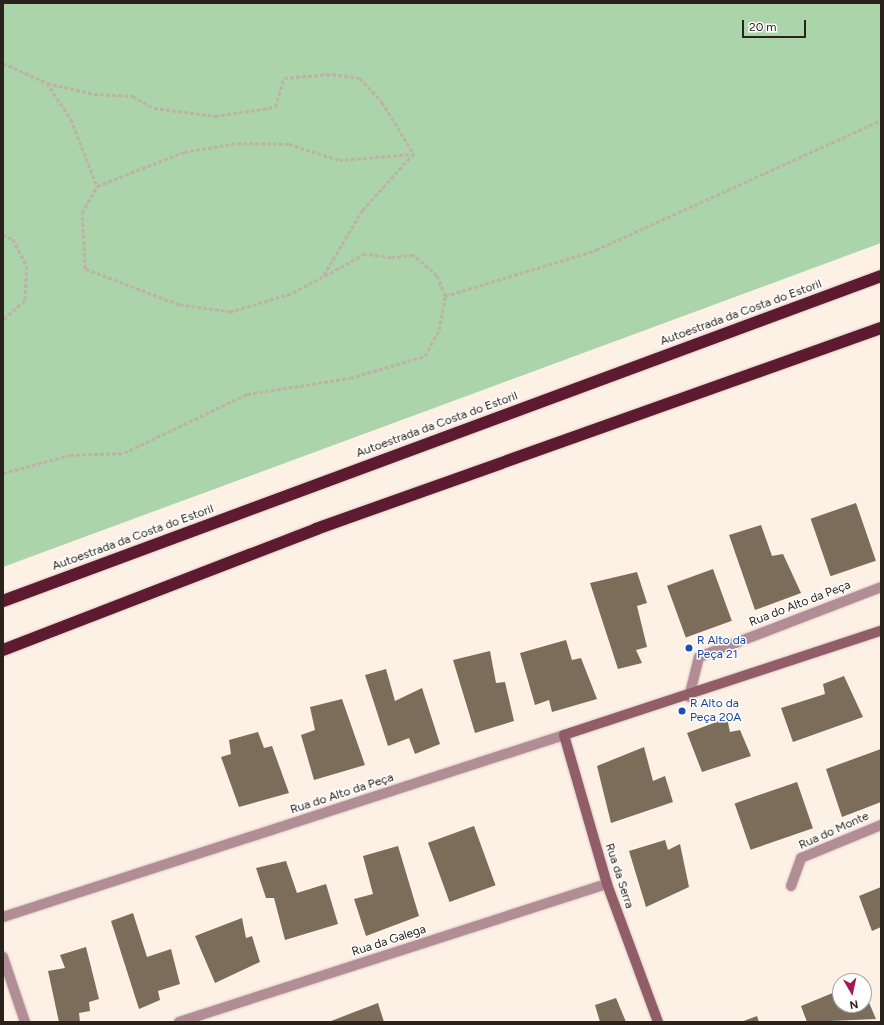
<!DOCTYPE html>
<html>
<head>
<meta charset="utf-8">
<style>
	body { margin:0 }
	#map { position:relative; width:884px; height:1025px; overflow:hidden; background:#fdf0e5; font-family:Figtree,sans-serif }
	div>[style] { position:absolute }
	.green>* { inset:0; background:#abd4ab }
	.building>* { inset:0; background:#7b6d59; transform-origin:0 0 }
	.path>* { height:2.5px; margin-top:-1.25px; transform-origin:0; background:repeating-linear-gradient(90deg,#bdb2a8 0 4px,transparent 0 6px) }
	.roads { filter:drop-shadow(0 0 1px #d7cbc1) drop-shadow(0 0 1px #d7cbc1) }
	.street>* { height:10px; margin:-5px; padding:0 5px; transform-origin:5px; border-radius:5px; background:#b28d95 }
	.secondary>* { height:10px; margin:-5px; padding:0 5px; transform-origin:5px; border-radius:5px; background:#905d69 }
	.highway>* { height:12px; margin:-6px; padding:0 6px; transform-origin:6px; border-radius:6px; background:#5e1a31 }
	.dots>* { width:11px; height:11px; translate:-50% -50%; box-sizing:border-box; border:2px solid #fff; border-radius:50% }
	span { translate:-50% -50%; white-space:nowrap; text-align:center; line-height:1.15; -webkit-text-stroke:3px #fff; paint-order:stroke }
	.street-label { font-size:12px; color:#2a231c }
	.transit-label { font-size:12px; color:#164399 }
	.left { translate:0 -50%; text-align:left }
	.frame { position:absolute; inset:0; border:4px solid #2a231c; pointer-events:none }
	.north { position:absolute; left:832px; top:973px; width:40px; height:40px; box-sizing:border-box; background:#fff; border:1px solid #aaa7a4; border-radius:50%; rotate:171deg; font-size:11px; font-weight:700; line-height:16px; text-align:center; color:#2a231c }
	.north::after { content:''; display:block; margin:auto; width:14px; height:18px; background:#a71654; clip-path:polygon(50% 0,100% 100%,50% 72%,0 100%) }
	.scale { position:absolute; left:742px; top:20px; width:64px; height:18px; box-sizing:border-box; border:2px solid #2a231c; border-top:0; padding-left:5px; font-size:12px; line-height:14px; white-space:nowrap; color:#2a231c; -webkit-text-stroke:3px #fff; paint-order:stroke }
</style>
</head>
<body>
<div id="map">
	<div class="green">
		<div style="clip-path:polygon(3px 3px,881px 3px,881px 243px,3px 567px)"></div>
	</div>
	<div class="building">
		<div style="left:856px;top:503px;width:61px;height:48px;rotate:71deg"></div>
		<div style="clip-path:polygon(761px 525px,772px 556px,783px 554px,801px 593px,755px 610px,729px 535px)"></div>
		<div style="left:713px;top:569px;width:55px;height:49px;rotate:70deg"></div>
		<div style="clip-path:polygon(637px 572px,647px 603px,637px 606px,647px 647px,636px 650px,642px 663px,618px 669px,590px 583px)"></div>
		<div style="clip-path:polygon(566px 640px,572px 660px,581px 658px,597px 699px,552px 712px,549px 700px,535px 705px,520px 653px)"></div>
		<div style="clip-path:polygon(490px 651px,496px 683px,505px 682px,514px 721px,475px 733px,453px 660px)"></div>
		<div style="clip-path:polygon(386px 669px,395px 701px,422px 688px,440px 744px,415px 754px,409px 738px,388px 746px,365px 675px)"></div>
		<div style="clip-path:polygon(844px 676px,863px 717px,793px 742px,781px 708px,825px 694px,823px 684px)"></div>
		<div style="clip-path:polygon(342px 699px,365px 765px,314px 780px,301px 735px,315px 730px,310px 707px)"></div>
		<div style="clip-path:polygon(727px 718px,730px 732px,740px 730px,751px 756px,702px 772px,687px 733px)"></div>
		<div style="clip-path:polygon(258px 732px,264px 748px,272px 746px,289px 793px,239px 807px,221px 757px,231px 754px,229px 740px)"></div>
		<div style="clip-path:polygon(644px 747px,653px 781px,665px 776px,673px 802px,611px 823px,597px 766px)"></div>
		<div style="clip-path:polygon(881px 749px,881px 802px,842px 817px,826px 769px)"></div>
		<div style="left:797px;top:782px;width:49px;height:66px;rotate:71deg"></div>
		<div style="left:474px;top:826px;width:63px;height:49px;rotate:70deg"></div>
		<div style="clip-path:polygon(665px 840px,668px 850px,680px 844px,689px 887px,646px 907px,629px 851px)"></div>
		<div style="clip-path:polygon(398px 846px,419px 916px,366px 936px,354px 899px,373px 894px,363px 856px)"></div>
		<div style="clip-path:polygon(286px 861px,297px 893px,326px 884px,338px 924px,285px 940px,274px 898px,266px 898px,256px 868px)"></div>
		<div style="clip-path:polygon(881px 887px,881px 927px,872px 931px,859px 896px)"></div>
		<div style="clip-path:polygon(133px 913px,147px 957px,171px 949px,180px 984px,158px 991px,160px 1000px,139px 1009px,111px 921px)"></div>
		<div style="clip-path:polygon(242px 918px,246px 938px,252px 936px,260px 962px,215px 983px,195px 936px)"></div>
		<div style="clip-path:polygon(86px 947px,99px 999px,89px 1002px,90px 1011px,79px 1013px,80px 1022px,59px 1022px,48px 971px,65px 968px,60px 955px)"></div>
		<div style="clip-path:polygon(840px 990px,840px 1005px,864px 1005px,864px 991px,876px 1019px,807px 1022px,801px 1006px)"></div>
		<div style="clip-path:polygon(616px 998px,626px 1022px,600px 1022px,595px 1005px)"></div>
		<div style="clip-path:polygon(378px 1003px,384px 1022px,332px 1022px,331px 1021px)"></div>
		<div style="clip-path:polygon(757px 1016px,759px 1022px,741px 1022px)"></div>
	</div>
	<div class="path">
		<div style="left:3px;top:63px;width:48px;rotate:24.4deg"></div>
		<div style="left:47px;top:83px;width:48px;rotate:13.2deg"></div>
		<div style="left:94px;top:94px;width:39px;rotate:3deg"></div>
		<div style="left:133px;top:96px;width:24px;rotate:30deg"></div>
		<div style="left:154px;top:108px;width:62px;rotate:7.5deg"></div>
		<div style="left:215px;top:116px;width:61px;rotate:-8.5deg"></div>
		<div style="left:275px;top:107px;width:30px;rotate:-73deg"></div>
		<div style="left:284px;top:78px;width:48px;rotate:-4.8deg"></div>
		<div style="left:332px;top:74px;width:28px;rotate:8deg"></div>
		<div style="left:360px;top:78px;width:33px;rotate:47deg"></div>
		<div style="left:382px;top:102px;width:61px;rotate:58.4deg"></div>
		<div style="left:47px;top:83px;width:43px;rotate:56.3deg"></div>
		<div style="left:71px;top:119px;width:72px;rotate:68.8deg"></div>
		<div style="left:237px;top:143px;width:52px;rotate:1.1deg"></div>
		<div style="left:289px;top:144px;width:52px;rotate:17.7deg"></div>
		<div style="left:339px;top:160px;width:75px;rotate:-4.6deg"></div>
		<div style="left:414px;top:154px;width:76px;rotate:132.3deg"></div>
		<div style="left:363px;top:210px;width:78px;rotate:120.8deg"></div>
		<div style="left:323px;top:277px;width:36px;rotate:152deg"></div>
		<div style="left:291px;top:294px;width:63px;rotate:163.3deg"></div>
		<div style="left:231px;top:312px;width:52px;rotate:-172.3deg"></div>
		<div style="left:179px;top:305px;width:101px;rotate:-159deg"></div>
		<div style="left:85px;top:269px;width:56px;rotate:-93.1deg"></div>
		<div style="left:82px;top:213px;width:31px;rotate:-61deg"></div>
		<div style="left:97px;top:186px;width:93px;rotate:-21.3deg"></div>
		<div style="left:184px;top:152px;width:54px;rotate:-9.6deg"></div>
		<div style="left:3px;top:234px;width:11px;rotate:27deg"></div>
		<div style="left:13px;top:239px;width:30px;rotate:63deg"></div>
		<div style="left:27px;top:266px;width:35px;rotate:93deg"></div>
		<div style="left:25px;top:301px;width:29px;rotate:139deg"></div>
		<div style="left:445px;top:296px;width:158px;rotate:-16.9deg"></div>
		<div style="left:596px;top:250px;width:313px;rotate:-24.5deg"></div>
		<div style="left:3px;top:473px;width:69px;rotate:-15deg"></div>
		<div style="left:70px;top:455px;width:54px;rotate:-2.1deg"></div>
		<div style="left:124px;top:453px;width:136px;rotate:-25.6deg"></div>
		<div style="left:247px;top:394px;width:104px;rotate:-8.8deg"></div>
		<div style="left:350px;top:378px;width:78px;rotate:-16.3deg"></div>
		<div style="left:425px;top:356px;width:30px;rotate:-62deg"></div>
		<div style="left:439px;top:330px;width:35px;rotate:-80deg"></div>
		<div style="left:445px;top:296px;width:22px;rotate:-112deg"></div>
		<div style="left:437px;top:276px;width:32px;rotate:-139deg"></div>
		<div style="left:413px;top:255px;width:22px;rotate:172deg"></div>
		<div style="left:391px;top:258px;width:26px;rotate:-171deg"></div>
		<div style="left:365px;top:254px;width:47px;rotate:150.7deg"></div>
	</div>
	<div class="roads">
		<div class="street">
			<div style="left:689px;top:697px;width:41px;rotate:-76deg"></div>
			<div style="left:699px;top:657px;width:195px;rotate:-21deg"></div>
			<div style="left:791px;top:886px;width:30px;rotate:-70deg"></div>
			<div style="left:801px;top:858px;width:87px;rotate:-22.4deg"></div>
			<div style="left:3px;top:917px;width:590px;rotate:-17.97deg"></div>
			<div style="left:3px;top:957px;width:69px;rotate:71.3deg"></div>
			<div style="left:179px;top:1022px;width:450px;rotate:-17.9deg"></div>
		</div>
		<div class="secondary">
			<div style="left:658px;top:1022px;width:147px;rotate:-110.3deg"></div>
			<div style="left:607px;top:884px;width:155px;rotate:-106.1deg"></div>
			<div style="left:564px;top:735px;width:334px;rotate:-18.2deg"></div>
		</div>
		<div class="highway">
			<div style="left:3px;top:601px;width:936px;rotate:-20.31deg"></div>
			<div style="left:3px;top:650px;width:336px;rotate:-21.1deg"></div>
			<div style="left:316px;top:529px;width:600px;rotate:-19.58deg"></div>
		</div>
	</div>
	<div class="dots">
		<div style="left:689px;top:648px;background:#1a4fb4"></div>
		<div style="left:682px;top:711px;background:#1a4fb4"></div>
	</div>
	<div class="street-label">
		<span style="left:741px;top:313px;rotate:-20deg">Autoestrada da Costa do Estoril</span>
		<span style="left:437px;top:425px;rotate:-20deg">Autoestrada da Costa do Estoril</span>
		<span style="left:133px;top:538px;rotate:-20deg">Autoestrada da Costa do Estoril</span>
		<span style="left:800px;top:604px;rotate:-21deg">Rua do Alto da Peça</span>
		<span style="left:342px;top:794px;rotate:-18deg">Rua do Alto da Peça</span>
		<span style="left:834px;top:831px;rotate:-24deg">Rua do Monte</span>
		<span style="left:619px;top:876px;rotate:72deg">Rua da Serra</span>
		<span style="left:389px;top:941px;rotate:-18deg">Rua da Galega</span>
	</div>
	<div class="transit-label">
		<span class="left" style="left:697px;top:648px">R Alto da<br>Peça 21</span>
		<span class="left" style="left:690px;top:711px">R Alto da<br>Peça 20A</span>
	</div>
	<div class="frame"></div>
	<div class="north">N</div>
	<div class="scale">20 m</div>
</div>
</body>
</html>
